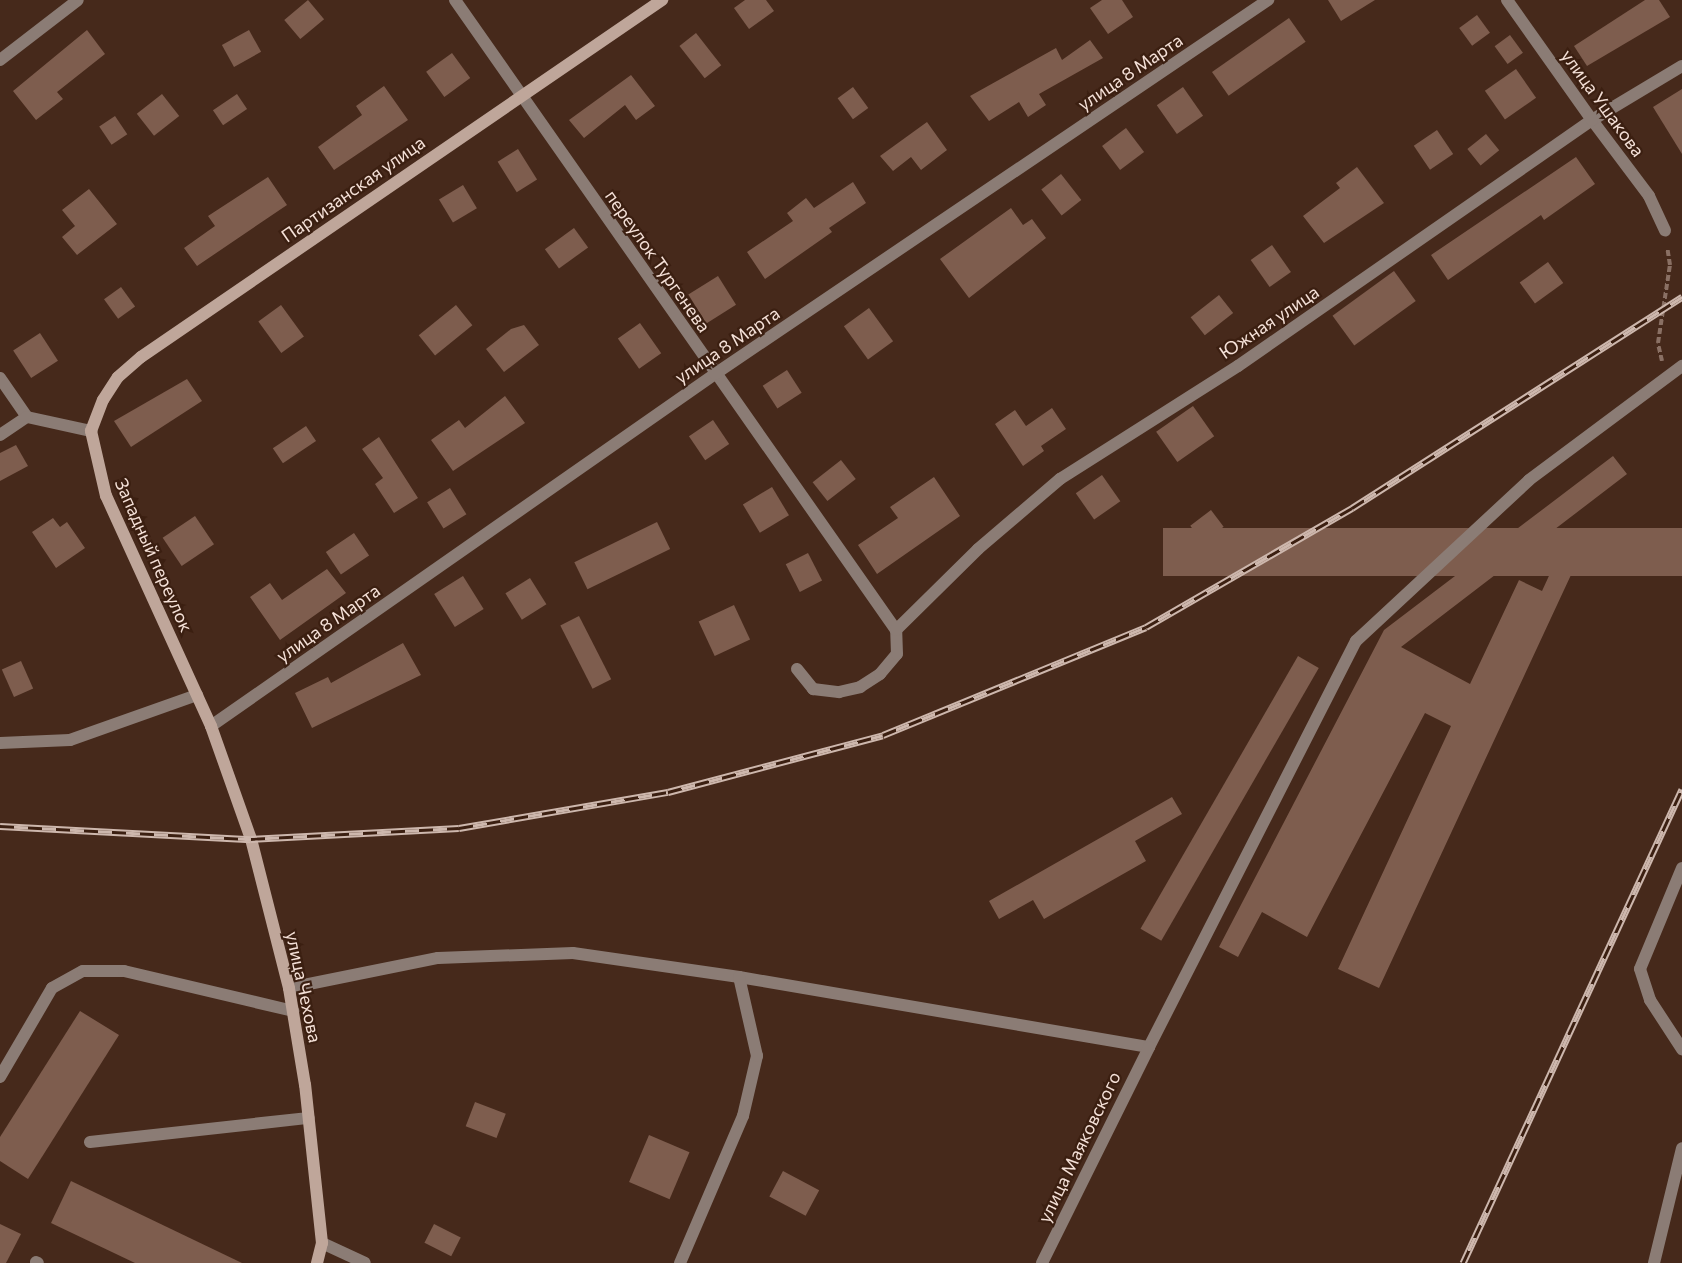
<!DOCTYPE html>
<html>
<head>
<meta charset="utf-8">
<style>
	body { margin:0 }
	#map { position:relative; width:1682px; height:1263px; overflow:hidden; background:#46291b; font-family:Commissioner,sans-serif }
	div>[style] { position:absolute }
	.building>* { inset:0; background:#7e5d4e; transform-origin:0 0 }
	.path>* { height:4px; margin-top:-2px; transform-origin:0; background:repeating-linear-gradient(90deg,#8a7064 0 6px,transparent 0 9px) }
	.lane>* { height:12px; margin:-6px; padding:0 6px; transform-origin:6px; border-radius:6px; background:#8b7c75 }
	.street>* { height:12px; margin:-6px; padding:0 6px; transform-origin:6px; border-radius:6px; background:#8b7c75 }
	.secondary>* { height:12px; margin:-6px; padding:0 6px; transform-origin:6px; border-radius:6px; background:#bfa69a }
	.rail>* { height:7px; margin-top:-3.5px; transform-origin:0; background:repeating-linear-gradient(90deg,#3b1f11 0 14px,#cdb7ad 0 28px); box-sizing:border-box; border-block:2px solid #cdb7ad }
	span { translate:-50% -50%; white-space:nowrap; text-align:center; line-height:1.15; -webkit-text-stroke:4.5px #3b1f11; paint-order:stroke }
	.street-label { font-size:18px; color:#f5e1d8 }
</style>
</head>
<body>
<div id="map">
	<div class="building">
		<div style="left:308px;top:0;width:25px;height:31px;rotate:50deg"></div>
		<div style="clip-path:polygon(745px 0,766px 0,774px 11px,749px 29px,734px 8px)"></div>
		<div style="clip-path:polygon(1102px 0,1122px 0,1133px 17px,1108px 34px,1090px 8px)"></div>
		<div style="clip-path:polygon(1328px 0,1375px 0,1341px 21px)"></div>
		<div style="clip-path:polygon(1645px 0,1659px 0,1670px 17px,1587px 66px,1574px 46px)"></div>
		<div style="left:1477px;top:15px;width:22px;height:22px;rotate:54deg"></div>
		<div style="left:1289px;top:18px;width:29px;height:94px;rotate:55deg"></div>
		<div style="clip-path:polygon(87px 30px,105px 54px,57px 92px,63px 99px,36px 120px,13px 91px)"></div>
		<div style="left:249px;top:30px;width:25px;height:31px;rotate:61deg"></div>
		<div style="left:696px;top:33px;width:41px;height:21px;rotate:52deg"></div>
		<div style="left:1510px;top:35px;width:22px;height:19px;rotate:54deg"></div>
		<div style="clip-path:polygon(1090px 40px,1103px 58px,1039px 94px,1046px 105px,1028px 117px,1019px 102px,989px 121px,970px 96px,1056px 48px,1062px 60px)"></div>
		<div style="left:452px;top:53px;width:31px;height:32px;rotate:54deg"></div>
		<div style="left:1516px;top:69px;width:35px;height:38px;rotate:55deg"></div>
		<div style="clip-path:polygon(631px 75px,655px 106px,636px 120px,625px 105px,584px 138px,569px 120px)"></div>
		<div style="clip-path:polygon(384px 86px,408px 120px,334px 170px,318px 147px,362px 115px,356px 106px)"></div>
		<div style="left:853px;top:87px;width:26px;height:19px;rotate:54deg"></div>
		<div style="left:1183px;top:87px;width:35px;height:32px;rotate:55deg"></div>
		<div style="clip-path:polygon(1682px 89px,1682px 154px,1653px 107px)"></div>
		<div style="left:162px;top:94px;width:28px;height:32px;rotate:52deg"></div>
		<div style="left:237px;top:94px;width:18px;height:29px;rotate:56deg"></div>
		<div style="left:115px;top:116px;width:22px;height:19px;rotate:56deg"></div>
		<div style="clip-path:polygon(927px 122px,947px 150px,921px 170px,911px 157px,893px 171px,880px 156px)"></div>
		<div style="left:1126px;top:128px;width:30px;height:30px;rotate:53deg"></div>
		<div style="left:1437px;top:130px;width:29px;height:28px;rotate:56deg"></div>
		<div style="left:1486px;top:134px;width:21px;height:24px;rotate:51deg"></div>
		<div style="left:518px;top:149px;width:36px;height:24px;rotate:58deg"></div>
		<div style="clip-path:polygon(1576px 157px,1595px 184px,1544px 220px,1541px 215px,1448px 280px,1431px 255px)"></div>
		<div style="clip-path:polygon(1357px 167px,1384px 203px,1324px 243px,1303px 216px,1340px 188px,1336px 183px)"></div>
		<div style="left:1061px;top:174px;width:33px;height:25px;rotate:52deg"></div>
		<div style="clip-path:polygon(268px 177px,287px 205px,197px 266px,184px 248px,215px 226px,208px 216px)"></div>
		<div style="clip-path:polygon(853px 182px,866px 203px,829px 228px,832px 232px,765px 279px,747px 252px,793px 221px,787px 213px,806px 198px,814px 208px)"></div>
		<div style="left:463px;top:185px;width:27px;height:28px;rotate:59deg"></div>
		<div style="clip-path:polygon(89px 189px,117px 224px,77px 255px,62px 237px,75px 226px,62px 210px)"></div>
		<div style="clip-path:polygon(1011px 208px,1023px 225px,1032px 219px,1046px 238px,969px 298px,940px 259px)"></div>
		<div style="left:574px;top:228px;width:24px;height:36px;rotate:54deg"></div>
		<div style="left:1272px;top:245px;width:33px;height:26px;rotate:55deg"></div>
		<div style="left:1548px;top:262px;width:26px;height:35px;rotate:54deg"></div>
		<div style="left:1394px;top:271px;width:37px;height:76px;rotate:54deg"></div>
		<div style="left:718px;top:276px;width:34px;height:35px;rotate:58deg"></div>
		<div style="left:121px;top:287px;width:24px;height:21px;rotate:54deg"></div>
		<div style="left:1219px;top:295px;width:23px;height:36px;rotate:52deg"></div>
		<div style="left:281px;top:305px;width:39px;height:28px;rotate:54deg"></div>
		<div style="left:456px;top:305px;width:26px;height:48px;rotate:51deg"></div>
		<div style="left:869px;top:308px;width:41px;height:31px;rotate:54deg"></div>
		<div style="left:640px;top:323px;width:37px;height:27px;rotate:55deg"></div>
		<div style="clip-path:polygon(524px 325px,539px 345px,504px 372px,486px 349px,511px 329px)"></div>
		<div style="left:40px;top:333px;width:33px;height:32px;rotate:57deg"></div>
		<div style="left:787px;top:370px;width:27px;height:29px;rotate:57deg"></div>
		<div style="clip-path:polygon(187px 379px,202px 401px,131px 447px,114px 421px)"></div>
		<div style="clip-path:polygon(505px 396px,525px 423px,453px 471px,431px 440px,459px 420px,465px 428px)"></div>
		<div style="left:1193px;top:406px;width:37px;height:45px;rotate:55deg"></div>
		<div style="clip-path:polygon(1052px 408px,1066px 429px,1041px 446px,1044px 451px,1023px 466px,995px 424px,1015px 410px,1026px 426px)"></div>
		<div style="left:713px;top:420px;width:29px;height:29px;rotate:56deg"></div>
		<div style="left:306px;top:426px;width:18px;height:40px;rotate:56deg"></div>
		<div style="clip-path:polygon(379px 437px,418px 498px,394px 513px,375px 484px,383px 478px,362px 449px)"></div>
		<div style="clip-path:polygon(16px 445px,28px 466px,0 481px,0 453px)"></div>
		<div style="clip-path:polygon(1613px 456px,1627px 474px,1401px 647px,1470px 684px,1519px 580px,1542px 591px,1559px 554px,1577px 562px,1379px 988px,1338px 969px,1451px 726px,1425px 713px,1307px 937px,1262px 912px,1238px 957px,1219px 947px,1384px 630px)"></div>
		<div style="left:841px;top:460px;width:24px;height:36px;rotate:52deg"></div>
		<div style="left:1102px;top:475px;width:32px;height:32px;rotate:55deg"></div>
		<div style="clip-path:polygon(934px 477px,960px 516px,877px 574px,858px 545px,898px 518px,890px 507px)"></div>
		<div style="left:772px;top:487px;width:33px;height:34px;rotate:59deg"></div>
		<div style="left:450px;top:488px;width:31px;height:27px;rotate:58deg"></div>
		<div style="left:1211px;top:510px;width:21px;height:26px;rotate:53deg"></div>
		<div style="left:195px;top:516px;width:34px;height:39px;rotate:56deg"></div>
		<div style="clip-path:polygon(53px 518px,60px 527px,67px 522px,85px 548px,56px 568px,32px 532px)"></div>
		<div style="left:657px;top:522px;width:30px;height:92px;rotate:64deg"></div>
		<div style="left:1682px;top:528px;width:48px;height:519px;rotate:90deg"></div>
		<div style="left:354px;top:533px;width:27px;height:34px;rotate:56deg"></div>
		<div style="left:808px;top:553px;width:31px;height:25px;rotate:63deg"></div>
		<div style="clip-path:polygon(327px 569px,346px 593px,280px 640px,250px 597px,270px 583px,282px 600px)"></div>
		<div style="left:463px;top:576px;width:39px;height:34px;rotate:58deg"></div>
		<div style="left:530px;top:578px;width:31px;height:29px;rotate:58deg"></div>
		<div style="left:734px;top:605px;width:38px;height:39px;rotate:65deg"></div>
		<div style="left:579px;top:616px;width:71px;height:21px;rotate:63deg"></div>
		<div style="clip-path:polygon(403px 643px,421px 675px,312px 728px,295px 693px,328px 677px,331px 683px)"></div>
		<div style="left:1298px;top:656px;width:24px;height:315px;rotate:30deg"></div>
		<div style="left:21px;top:661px;width:30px;height:21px;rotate:66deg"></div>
		<div style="clip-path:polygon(1172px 797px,1182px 814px,1135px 841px,1146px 861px,1044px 919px,1033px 900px,999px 919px,989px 901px)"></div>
		<div style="clip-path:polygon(80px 1011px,119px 1035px,28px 1179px,0 1161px,0 1137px)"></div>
		<div style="left:475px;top:1102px;width:33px;height:26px;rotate:21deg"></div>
		<div style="left:649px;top:1135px;width:44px;height:51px;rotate:23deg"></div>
		<div style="left:783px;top:1171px;width:41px;height:29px;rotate:28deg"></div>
		<div style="clip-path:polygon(71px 1181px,242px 1263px,135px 1263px,51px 1223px)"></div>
		<div style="clip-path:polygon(0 1224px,21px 1234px,6px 1263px,0 1263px)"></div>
		<div style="left:434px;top:1224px;width:30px;height:21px;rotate:27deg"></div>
	</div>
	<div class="path">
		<div style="left:1662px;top:361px;width:18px;rotate:-103deg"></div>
		<div style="left:1658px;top:343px;width:79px;rotate:-81.3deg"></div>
		<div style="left:1670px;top:265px;width:18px;rotate:-99deg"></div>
	</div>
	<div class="lane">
		<div style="left:1592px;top:120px;width:95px;rotate:53.1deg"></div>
		<div style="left:1649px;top:196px;width:38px;rotate:65deg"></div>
		<div style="left:797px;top:669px;width:26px;rotate:51deg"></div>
		<div style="left:813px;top:689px;width:26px;rotate:7deg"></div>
		<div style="left:839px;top:692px;width:22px;rotate:-13deg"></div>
		<div style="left:860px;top:687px;width:24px;rotate:-33deg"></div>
		<div style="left:880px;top:674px;width:26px;rotate:-50deg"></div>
		<div style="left:897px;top:654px;width:24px;rotate:-92deg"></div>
		<div style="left:1682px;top:868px;width:109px;rotate:112.6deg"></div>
		<div style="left:1640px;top:969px;width:33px;rotate:72deg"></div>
		<div style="left:1650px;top:1000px;width:59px;rotate:56.9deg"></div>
		<div style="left:0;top:1077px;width:103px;rotate:-59.7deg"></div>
		<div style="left:52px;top:988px;width:35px;rotate:-29deg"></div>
		<div style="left:83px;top:971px;width:41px"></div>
		<div style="left:124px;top:971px;width:174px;rotate:13.3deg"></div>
		<div style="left:90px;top:1142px;width:220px;rotate:-6.3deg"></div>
		<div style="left:322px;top:1243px;width:47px;rotate:24.9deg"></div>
		<div style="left:36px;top:1262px;width:2px;rotate:27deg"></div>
		<div style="left:1654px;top:1263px;width:118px;rotate:-76.3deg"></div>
	</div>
	<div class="street">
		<div style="left:455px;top:0;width:769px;rotate:55.01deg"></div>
		<div style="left:896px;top:630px;width:115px;rotate:-44.6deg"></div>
		<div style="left:978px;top:549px;width:108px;rotate:-40.5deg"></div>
		<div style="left:1060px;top:479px;width:211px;rotate:-32.4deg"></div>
		<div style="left:1238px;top:366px;width:431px;rotate:-34.8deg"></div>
		<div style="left:1592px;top:120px;width:105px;rotate:-31deg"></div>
		<div style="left:1507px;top:0;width:147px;rotate:54.7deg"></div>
		<div style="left:0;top:60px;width:98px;rotate:-37.6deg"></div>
		<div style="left:0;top:378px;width:47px;rotate:55.3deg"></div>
		<div style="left:27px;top:417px;width:66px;rotate:12.3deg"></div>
		<div style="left:0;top:435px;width:32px;rotate:-34deg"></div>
		<div style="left:211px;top:726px;width:615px;rotate:-34.93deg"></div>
		<div style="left:715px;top:374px;width:668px;rotate:-34.07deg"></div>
		<div style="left:0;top:743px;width:70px;rotate:-2.5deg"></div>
		<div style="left:70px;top:740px;width:135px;rotate:-19.5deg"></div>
		<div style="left:289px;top:988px;width:152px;rotate:-11.4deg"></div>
		<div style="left:438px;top:958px;width:135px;rotate:-2.1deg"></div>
		<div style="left:573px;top:953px;width:168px;rotate:8.2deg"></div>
		<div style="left:739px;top:977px;width:416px;rotate:9.7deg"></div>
		<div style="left:1149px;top:1047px;width:456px;rotate:-63deg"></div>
		<div style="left:1356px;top:641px;width:236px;rotate:-42.9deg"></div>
		<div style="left:1529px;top:480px;width:191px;rotate:-36.7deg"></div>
		<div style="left:680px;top:1263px;width:160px;rotate:-66.8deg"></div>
		<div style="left:743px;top:1116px;width:62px;rotate:-76.9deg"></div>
		<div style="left:757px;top:1056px;width:81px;rotate:-102.8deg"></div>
		<div style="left:1042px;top:1263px;width:241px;rotate:-63.6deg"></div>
	</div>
	<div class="secondary">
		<div style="left:317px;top:1263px;width:21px;rotate:-76deg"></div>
		<div style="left:322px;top:1243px;width:159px;rotate:-96.1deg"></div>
		<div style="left:305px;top:1085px;width:98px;rotate:-99.4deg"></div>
		<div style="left:289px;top:988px;width:154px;rotate:-104.3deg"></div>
		<div style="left:251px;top:839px;width:120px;rotate:-109.5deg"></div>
		<div style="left:211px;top:726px;width:253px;rotate:-114.5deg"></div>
		<div style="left:106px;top:496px;width:67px;rotate:-103deg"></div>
		<div style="left:91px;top:431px;width:33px;rotate:-69deg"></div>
		<div style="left:103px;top:400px;width:27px;rotate:-57deg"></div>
		<div style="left:118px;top:377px;width:30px;rotate:-41deg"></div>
		<div style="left:141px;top:357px;width:632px;rotate:-34.42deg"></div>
	</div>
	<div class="rail">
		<div style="left:0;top:826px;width:251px;rotate:3deg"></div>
		<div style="left:251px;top:839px;width:208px;rotate:-3deg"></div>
		<div style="left:459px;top:828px;width:212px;rotate:-9.8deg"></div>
		<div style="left:668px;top:792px;width:222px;rotate:-14.8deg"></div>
		<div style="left:883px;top:735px;width:284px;rotate:-22.3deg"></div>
		<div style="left:1146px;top:627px;width:238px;rotate:-30deg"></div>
		<div style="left:1352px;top:508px;width:392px;rotate:-32.6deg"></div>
		<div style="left:1463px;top:1263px;width:522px;rotate:-65.2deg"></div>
	</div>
	<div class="street-label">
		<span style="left:1130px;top:72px;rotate:-34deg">улица 8 Марта</span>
		<span style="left:1603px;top:103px;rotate:54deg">улица Ушакова</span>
		<span style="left:353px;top:189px;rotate:-35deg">Партизанская улица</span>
		<span style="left:658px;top:261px;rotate:55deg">переулок Тургенева</span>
		<span style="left:1269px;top:322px;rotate:-34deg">Южная улица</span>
		<span style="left:727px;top:345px;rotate:-34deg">улица 8 Марта</span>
		<span style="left:154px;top:555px;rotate:66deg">Западный переулок</span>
		<span style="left:328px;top:623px;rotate:-35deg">улица 8 Марта</span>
		<span style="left:304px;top:987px;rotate:78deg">улица Чехова</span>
		<span style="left:1079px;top:1147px;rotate:-64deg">улица Маяковского</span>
	</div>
</div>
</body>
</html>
